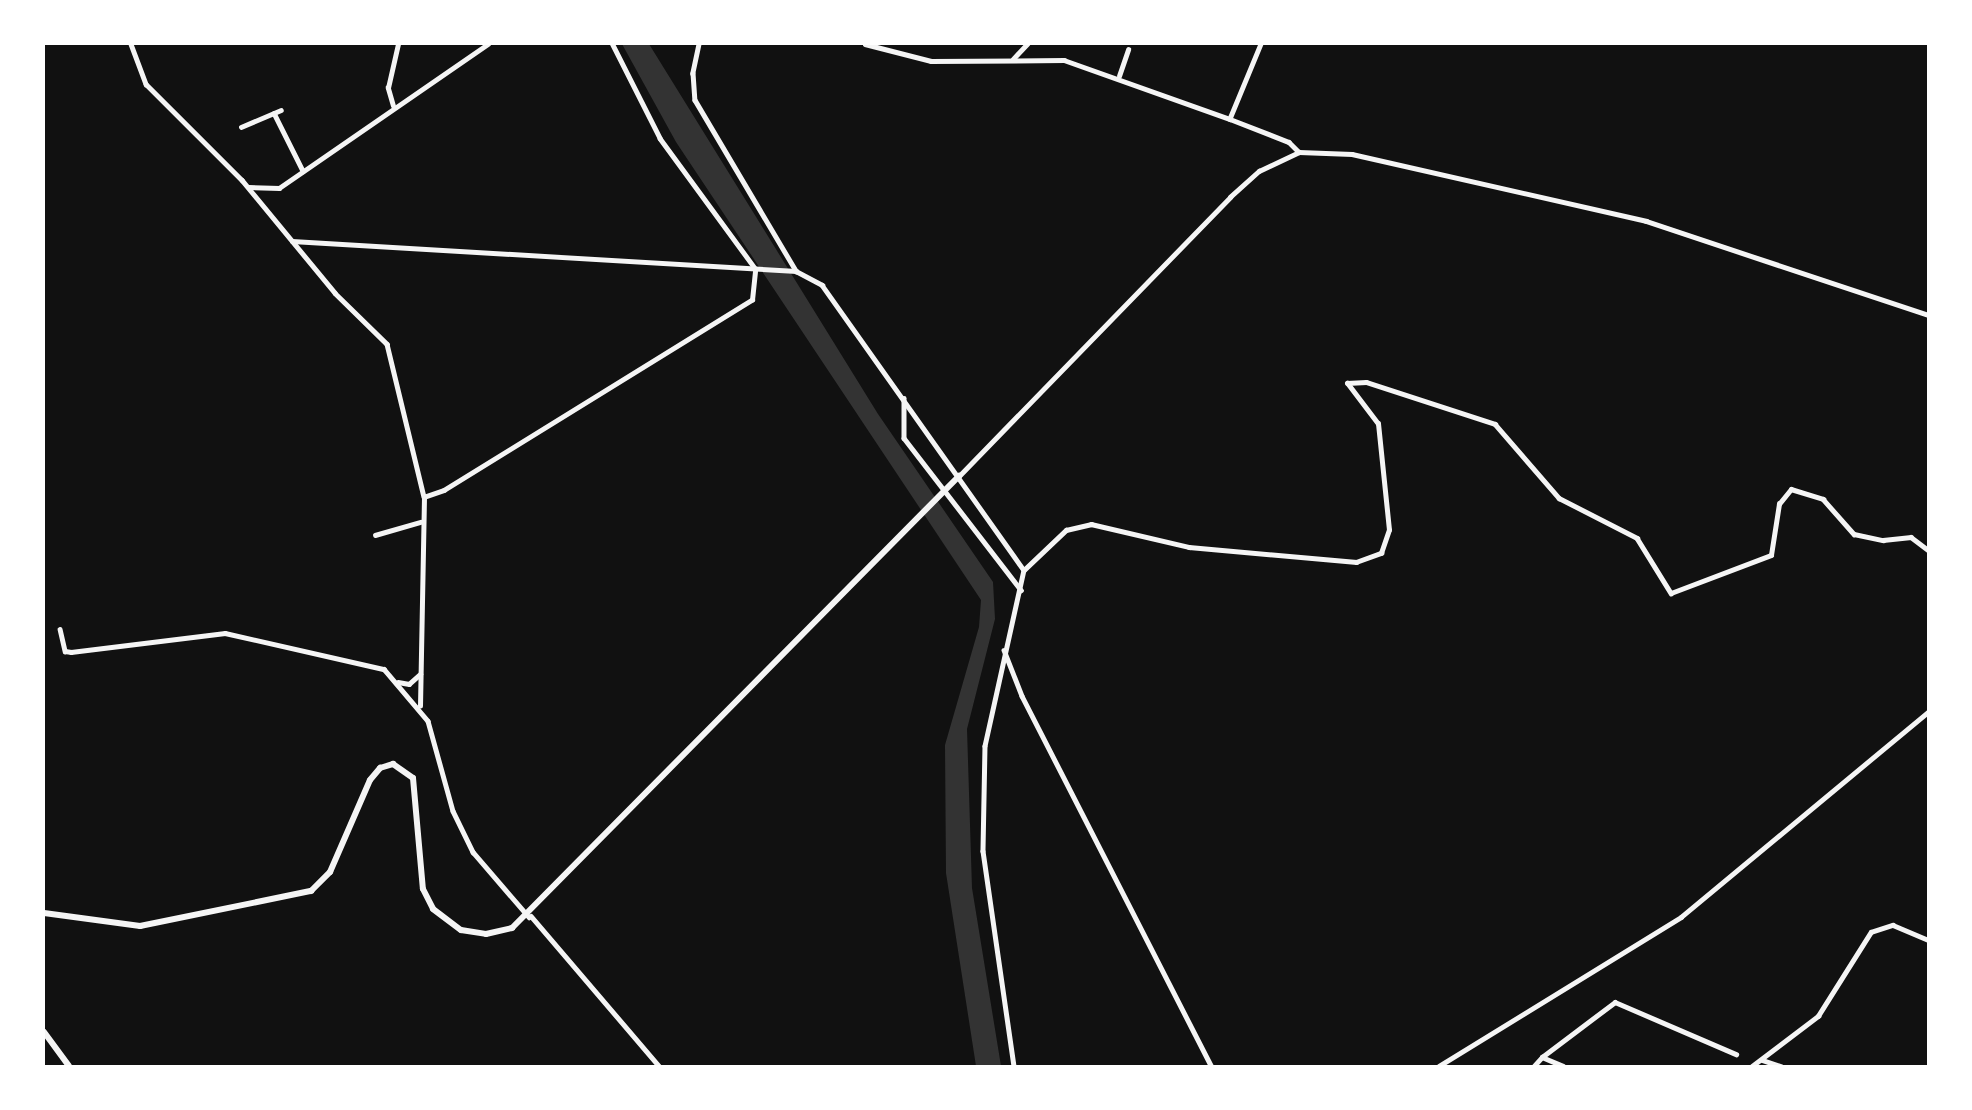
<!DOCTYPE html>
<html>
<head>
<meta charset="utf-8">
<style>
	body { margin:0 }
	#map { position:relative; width:1972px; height:1110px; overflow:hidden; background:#111; font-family:Inter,sans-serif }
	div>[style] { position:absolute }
	.water>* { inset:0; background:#333 }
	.minor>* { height:4.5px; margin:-2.25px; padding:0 2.25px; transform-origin:2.25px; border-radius:2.25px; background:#f5f5f5 }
	.tertiary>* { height:6px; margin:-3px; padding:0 3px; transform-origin:3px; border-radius:3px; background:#f5f5f5 }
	span { translate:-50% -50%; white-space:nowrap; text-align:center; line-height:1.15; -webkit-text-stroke:4.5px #fff; paint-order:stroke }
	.frame { position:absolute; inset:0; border:45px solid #fff; pointer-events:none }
</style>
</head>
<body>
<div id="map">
	<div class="water">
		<div style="clip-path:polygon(622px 44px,649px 44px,878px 414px,993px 582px,995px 619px,967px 729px,972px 888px,1001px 1066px,976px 1066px,946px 873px,945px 745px,979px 627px,981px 600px,676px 142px)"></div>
	</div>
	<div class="minor">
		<div style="left:131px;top:44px;width:43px;rotate:69.4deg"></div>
		<div style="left:146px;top:84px;width:136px;rotate:45deg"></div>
		<div style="left:242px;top:180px;width:146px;rotate:50.5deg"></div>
		<div style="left:335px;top:293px;width:73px;rotate:44.4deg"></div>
		<div style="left:387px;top:344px;width:157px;rotate:76.4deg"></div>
		<div style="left:424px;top:497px;width:21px;rotate:-19deg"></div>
		<div style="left:444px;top:490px;width:362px;rotate:-31.7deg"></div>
		<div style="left:752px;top:300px;width:31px;rotate:-84deg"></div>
		<div style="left:755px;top:269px;width:161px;rotate:-126.2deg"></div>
		<div style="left:660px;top:139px;width:106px;rotate:-116.8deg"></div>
		<div style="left:699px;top:44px;width:30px;rotate:102deg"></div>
		<div style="left:693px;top:73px;width:27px;rotate:86deg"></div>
		<div style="left:695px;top:100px;width:199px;rotate:59.4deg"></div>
		<div style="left:865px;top:44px;width:68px;rotate:14.4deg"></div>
		<div style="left:931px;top:61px;width:133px;rotate:-0.4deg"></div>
		<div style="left:1064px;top:60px;width:176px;rotate:19.6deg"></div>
		<div style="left:1261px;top:44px;width:81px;rotate:112.5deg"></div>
		<div style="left:1230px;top:119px;width:63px;rotate:21.3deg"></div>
		<div style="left:1289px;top:142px;width:14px;rotate:45deg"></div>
		<div style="left:1013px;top:59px;width:21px;rotate:-47deg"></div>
		<div style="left:1119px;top:76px;width:28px;rotate:-71deg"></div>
		<div style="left:393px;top:106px;width:19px;rotate:-106deg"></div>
		<div style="left:388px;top:88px;width:45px;rotate:-77.2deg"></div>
		<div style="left:274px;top:113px;width:65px;rotate:63.4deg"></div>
		<div style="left:241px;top:127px;width:43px;rotate:-23deg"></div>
		<div style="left:249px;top:187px;width:30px;rotate:2deg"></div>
		<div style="left:279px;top:188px;width:254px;rotate:-34.6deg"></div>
		<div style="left:292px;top:241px;width:505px;rotate:3.41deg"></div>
		<div style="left:796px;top:271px;width:30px;rotate:28deg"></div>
		<div style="left:822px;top:285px;width:349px;rotate:54.7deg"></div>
		<div style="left:1024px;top:570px;width:180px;rotate:102.5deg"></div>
		<div style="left:985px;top:746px;width:105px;rotate:91.1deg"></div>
		<div style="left:983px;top:851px;width:217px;rotate:81.8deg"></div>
		<div style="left:904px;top:398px;width:40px;rotate:90deg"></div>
		<div style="left:904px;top:438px;width:192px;rotate:52.4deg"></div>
		<div style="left:959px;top:476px;width:389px;rotate:-45.8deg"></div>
		<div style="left:1230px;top:197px;width:39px;rotate:-42deg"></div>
		<div style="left:1259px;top:171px;width:44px;rotate:-25.4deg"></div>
		<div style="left:1299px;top:152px;width:53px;rotate:2.2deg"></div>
		<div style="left:1352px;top:154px;width:302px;rotate:12.8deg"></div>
		<div style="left:1646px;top:221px;width:297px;rotate:18.4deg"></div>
		<div style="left:375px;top:535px;width:47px;rotate:-16.1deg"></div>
		<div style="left:1024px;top:570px;width:58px;rotate:-43.6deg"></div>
		<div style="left:1066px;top:530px;width:26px;rotate:-13deg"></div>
		<div style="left:1091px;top:524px;width:101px;rotate:13.2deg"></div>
		<div style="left:1189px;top:547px;width:168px;rotate:5.1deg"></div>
		<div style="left:1356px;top:562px;width:27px;rotate:-20deg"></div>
		<div style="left:1381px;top:553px;width:24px;rotate:-71deg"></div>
		<div style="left:1389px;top:530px;width:107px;rotate:-95.9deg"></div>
		<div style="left:1378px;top:424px;width:51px;rotate:-127.1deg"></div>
		<div style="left:1347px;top:383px;width:19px;rotate:-3deg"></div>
		<div style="left:1366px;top:382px;width:136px;rotate:18deg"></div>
		<div style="left:1495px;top:424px;width:98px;rotate:49.1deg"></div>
		<div style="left:1559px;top:498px;width:88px;rotate:27.1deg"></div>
		<div style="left:1637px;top:538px;width:65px;rotate:58.3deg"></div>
		<div style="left:1671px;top:593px;width:107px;rotate:-20.8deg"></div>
		<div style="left:1771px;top:555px;width:52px;rotate:-81.1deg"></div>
		<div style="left:1779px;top:504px;width:19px;rotate:-51deg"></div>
		<div style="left:1791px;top:489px;width:34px;rotate:17deg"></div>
		<div style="left:1823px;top:499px;width:47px;rotate:48.5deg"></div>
		<div style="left:1854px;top:534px;width:30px;rotate:12deg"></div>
		<div style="left:1883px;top:540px;width:28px;rotate:-6deg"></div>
		<div style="left:1911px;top:537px;width:21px;rotate:37deg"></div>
		<div style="left:60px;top:629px;width:23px;rotate:77deg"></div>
		<div style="left:65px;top:651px;width:6px;rotate:9deg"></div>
		<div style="left:71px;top:652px;width:155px;rotate:-7deg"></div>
		<div style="left:225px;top:633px;width:163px;rotate:12.8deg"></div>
		<div style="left:384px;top:669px;width:68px;rotate:49.8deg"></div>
		<div style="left:428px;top:721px;width:93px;rotate:74.5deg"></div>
		<div style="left:453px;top:811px;width:46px;rotate:64deg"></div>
		<div style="left:473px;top:852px;width:86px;rotate:49.3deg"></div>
		<div style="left:1004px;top:650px;width:49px;rotate:68.6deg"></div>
		<div style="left:1022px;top:696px;width:415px;rotate:62.9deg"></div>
		<div style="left:398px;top:682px;width:11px;rotate:10deg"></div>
		<div style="left:409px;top:684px;width:15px;rotate:-42deg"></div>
		<div style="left:420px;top:706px;width:209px;rotate:-88.9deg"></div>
		<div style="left:531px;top:916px;width:197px;rotate:49.5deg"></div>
		<div style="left:1542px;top:1057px;width:91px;rotate:-37deg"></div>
		<div style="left:1615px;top:1002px;width:132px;rotate:23.3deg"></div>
		<div style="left:1762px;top:1060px;width:20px;rotate:18deg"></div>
		<div style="left:1439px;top:1066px;width:284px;rotate:-31.6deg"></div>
		<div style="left:1681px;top:917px;width:321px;rotate:-39.7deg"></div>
		<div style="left:1534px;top:1066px;width:12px;rotate:-48deg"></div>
		<div style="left:1542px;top:1057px;width:23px;rotate:23deg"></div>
		<div style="left:1752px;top:1066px;width:83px;rotate:-37.1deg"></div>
		<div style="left:1818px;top:1016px;width:99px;rotate:-57.8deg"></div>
		<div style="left:1871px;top:932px;width:23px;rotate:-18deg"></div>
		<div style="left:1893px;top:925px;width:38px;rotate:23deg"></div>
	</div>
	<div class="tertiary">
		<div style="left:44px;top:913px;width:97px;rotate:7.7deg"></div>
		<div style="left:140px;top:926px;width:175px;rotate:-11.6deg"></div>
		<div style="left:311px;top:891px;width:27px;rotate:-45deg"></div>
		<div style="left:330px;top:872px;width:100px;rotate:-66.5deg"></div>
		<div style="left:370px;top:780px;width:16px;rotate:-50deg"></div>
		<div style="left:380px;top:768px;width:14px;rotate:-17deg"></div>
		<div style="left:393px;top:764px;width:24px;rotate:35deg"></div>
		<div style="left:413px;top:778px;width:111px;rotate:84.9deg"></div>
		<div style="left:423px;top:889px;width:22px;rotate:63deg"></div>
		<div style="left:433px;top:909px;width:35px;rotate:37deg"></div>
		<div style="left:461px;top:930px;width:25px;rotate:9deg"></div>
		<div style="left:486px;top:934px;width:27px;rotate:-13deg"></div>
		<div style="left:512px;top:928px;width:636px;rotate:-45.32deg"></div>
		<div style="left:44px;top:1032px;width:42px;rotate:53.7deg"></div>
	</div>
	<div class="frame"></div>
</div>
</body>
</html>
